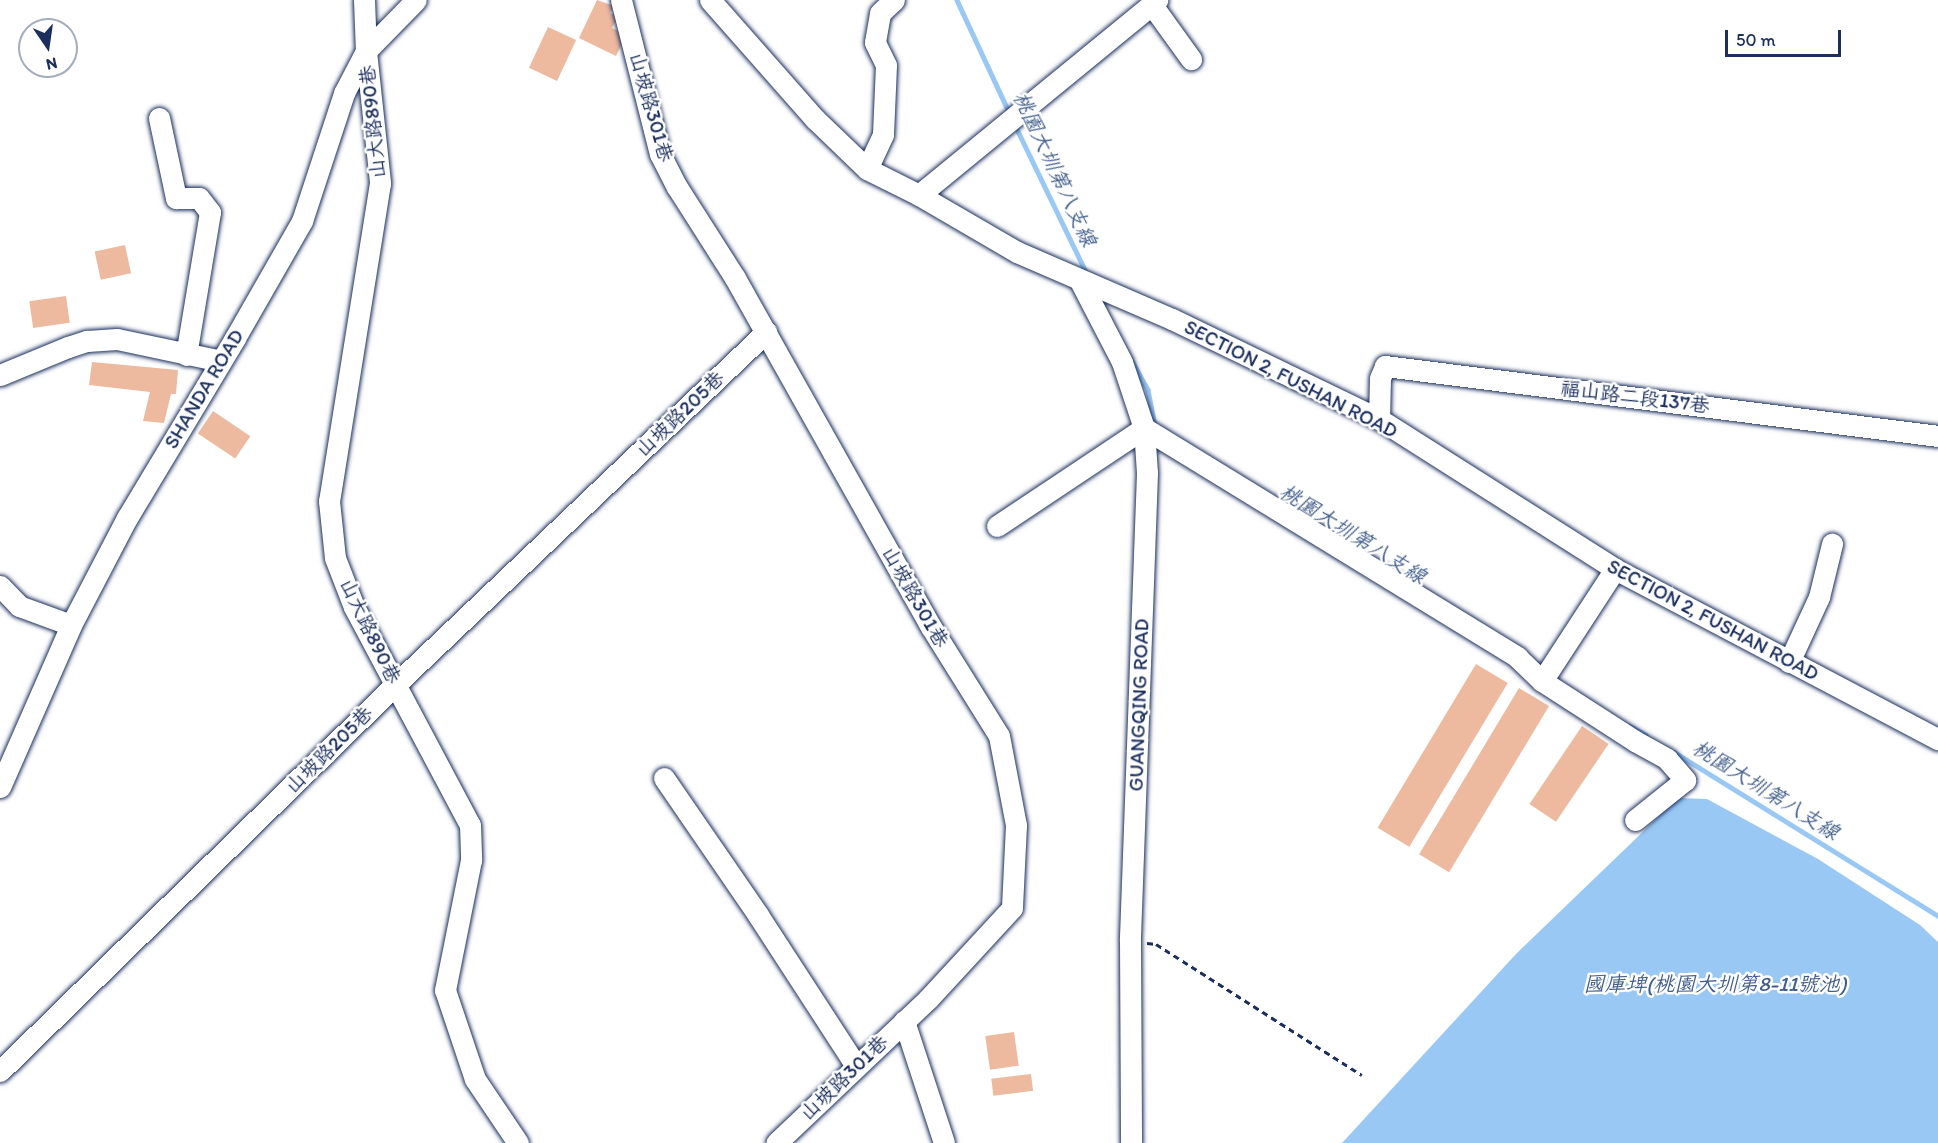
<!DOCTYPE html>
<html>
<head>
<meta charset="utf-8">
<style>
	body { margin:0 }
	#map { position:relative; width:1938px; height:1143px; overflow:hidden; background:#fff; font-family:Itim,"LXGW WenKai TC",sans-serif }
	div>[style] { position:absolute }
	.water>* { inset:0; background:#9ac8f5 }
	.stream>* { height:4.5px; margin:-2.25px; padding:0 2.25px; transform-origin:2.25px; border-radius:2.25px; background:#9ac8f5 }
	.building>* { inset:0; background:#edb99f; transform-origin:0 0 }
	.path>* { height:3px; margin-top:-1.5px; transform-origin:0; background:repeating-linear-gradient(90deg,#1b2f5e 0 6px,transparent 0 10.5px) }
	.roads { filter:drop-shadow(0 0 2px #1b2f5e) drop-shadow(0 0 2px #1b2f5e) }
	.minor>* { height:21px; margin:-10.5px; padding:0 10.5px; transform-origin:10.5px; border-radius:10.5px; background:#fff }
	span { translate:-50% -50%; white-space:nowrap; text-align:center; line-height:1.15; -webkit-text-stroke:5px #fff; paint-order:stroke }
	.street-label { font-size:20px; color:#1b2f5e }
	.water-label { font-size:21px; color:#415d8b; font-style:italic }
	.north { position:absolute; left:18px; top:18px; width:60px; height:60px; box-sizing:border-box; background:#fff; border:2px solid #a4acbf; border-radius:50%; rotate:167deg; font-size:16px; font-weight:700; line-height:24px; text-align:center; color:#1b2f5e }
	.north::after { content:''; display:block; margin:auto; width:21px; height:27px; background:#1b2f5e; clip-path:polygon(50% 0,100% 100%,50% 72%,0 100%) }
	.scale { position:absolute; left:1725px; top:30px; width:116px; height:27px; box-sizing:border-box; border:3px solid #1b2f5e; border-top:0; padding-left:8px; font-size:18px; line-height:21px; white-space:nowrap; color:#1b2f5e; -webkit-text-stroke:4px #fff; paint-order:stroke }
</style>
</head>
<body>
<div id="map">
	<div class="water">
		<div style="clip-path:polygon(1678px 798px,1707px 799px,1818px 859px,1920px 925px,1938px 942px,1938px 1143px,1342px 1143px,1516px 954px)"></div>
	</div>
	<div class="stream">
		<div style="left:957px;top:0;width:123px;rotate:65.1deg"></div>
		<div style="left:1015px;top:125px;width:165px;rotate:64.2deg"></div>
		<div style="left:1131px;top:359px;width:35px;rotate:61deg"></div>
		<div style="left:1148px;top:390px;width:38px;rotate:79deg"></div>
		<div style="left:1630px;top:726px;width:18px;rotate:29deg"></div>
		<div style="left:1674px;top:752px;width:311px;rotate:31.8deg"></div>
	</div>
	<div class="building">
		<div style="clip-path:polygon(597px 0,614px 6px,610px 13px,618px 17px,612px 28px,626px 35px,616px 56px,579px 38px)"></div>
		<div style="left:548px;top:27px;width:31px;height:45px;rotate:25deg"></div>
		<div style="left:125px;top:245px;width:29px;height:31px;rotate:78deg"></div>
		<div style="left:66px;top:296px;width:27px;height:37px;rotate:82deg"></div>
		<div style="clip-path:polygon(92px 362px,178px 370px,176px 394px,171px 394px,164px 423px,143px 421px,150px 392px,89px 385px)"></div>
		<div style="left:213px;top:411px;width:45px;height:27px;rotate:34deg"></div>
		<div style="left:1476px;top:664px;width:37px;height:191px;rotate:31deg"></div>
		<div style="left:1519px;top:688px;width:35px;height:194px;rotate:31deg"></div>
		<div style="left:1582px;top:726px;width:32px;height:94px;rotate:34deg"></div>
		<div style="left:1014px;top:1032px;width:34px;height:29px;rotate:82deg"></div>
		<div style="left:1031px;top:1074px;width:17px;height:40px;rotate:83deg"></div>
	</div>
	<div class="path">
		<div style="left:1147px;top:943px;width:9px;rotate:6deg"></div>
		<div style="left:1156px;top:944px;width:244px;rotate:32.5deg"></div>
	</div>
	<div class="roads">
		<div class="minor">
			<div style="left:364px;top:0;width:51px;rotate:87.8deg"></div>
			<div style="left:366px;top:51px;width:133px;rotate:83.9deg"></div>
			<div style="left:380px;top:183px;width:322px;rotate:99.1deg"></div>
			<div style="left:329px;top:501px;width:57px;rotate:84deg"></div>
			<div style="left:335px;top:558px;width:53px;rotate:68.8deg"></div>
			<div style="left:354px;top:607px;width:247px;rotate:62deg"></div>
			<div style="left:470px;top:825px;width:35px;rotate:88deg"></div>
			<div style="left:471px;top:860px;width:133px;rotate:101.3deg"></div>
			<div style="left:445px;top:990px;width:94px;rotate:71.4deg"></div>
			<div style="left:475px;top:1079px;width:77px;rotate:56.1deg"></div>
			<div style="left:621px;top:0;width:159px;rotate:75.8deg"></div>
			<div style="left:660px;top:154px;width:37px;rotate:63deg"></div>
			<div style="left:677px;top:187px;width:108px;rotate:57.5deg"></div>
			<div style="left:735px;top:278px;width:400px;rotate:60.7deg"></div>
			<div style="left:931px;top:627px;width:128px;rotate:58deg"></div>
			<div style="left:999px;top:736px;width:91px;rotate:79.2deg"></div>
			<div style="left:1016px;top:825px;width:83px;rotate:92.8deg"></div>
			<div style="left:1012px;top:908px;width:124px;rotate:132.7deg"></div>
			<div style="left:928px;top:999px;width:209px;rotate:136.5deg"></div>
			<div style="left:710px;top:0;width:159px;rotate:48.6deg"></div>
			<div style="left:815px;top:119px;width:72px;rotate:43.9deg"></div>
			<div style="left:867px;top:169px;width:58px;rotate:26.6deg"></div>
			<div style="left:919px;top:195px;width:113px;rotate:30.2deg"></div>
			<div style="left:1017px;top:252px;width:169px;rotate:23.4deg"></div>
			<div style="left:1172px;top:319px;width:230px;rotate:25.8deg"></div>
			<div style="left:1379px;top:419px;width:280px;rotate:32.4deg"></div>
			<div style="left:1615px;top:569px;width:365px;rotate:27.8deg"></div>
			<div style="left:1152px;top:5px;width:67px;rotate:54.2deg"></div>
			<div style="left:159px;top:118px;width:82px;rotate:78deg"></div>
			<div style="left:176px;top:198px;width:23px"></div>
			<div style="left:199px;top:198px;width:18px;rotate:52deg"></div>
			<div style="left:210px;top:212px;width:145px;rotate:99.5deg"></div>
			<div style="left:867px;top:169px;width:38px;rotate:-65deg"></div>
			<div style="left:883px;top:134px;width:69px;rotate:-87.5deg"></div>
			<div style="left:886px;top:65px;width:25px;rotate:-116deg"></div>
			<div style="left:875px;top:42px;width:29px;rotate:-80deg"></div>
			<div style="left:880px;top:13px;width:19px;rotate:-43deg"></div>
			<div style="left:919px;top:195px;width:308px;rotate:-39.3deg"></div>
			<div style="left:1080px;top:281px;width:91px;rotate:62.6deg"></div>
			<div style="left:1122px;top:362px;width:70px;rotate:71.6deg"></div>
			<div style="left:1144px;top:428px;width:45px;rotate:86.2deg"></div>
			<div style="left:1147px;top:473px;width:468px;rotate:92.1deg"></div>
			<div style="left:1130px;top:941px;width:202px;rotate:89.7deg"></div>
			<div style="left:0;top:375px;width:74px;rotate:-22.4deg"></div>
			<div style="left:68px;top:347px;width:20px;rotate:-18deg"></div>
			<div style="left:87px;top:341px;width:30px;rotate:-4deg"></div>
			<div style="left:117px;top:339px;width:106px;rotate:11.9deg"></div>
			<div style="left:1379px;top:419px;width:41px;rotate:-88.6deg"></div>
			<div style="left:1380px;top:378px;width:13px;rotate:-67deg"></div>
			<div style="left:1385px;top:366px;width:557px;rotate:7.21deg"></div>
			<div style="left:997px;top:526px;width:177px;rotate:-33.7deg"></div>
			<div style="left:1144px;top:428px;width:438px;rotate:31.5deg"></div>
			<div style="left:1517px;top:657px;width:35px;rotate:44deg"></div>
			<div style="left:1542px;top:681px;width:111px;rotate:32.8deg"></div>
			<div style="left:1635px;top:741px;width:37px;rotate:29deg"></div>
			<div style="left:1667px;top:759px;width:28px;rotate:49deg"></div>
			<div style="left:1685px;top:780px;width:64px;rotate:141.3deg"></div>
			<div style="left:0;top:586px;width:28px;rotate:46deg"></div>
			<div style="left:19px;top:606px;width:55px;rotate:20.1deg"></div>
			<div style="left:1789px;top:662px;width:72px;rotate:-65.2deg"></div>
			<div style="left:1819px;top:597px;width:55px;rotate:-76.2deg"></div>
			<div style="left:1542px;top:681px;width:134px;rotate:-56.9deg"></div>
			<div style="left:664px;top:778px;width:166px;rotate:55.5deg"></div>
			<div style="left:758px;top:915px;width:180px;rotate:57deg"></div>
			<div style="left:0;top:787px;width:177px;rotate:-66.3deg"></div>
			<div style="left:71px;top:625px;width:121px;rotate:-62.4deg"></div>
			<div style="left:127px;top:518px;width:210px;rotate:-59deg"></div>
			<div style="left:235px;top:338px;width:135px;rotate:-60.2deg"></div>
			<div style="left:302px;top:221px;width:135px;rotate:-71.8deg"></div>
			<div style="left:344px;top:93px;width:47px;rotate:-62.4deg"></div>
			<div style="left:366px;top:51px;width:71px;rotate:-45.6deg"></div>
			<div style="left:904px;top:1021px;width:128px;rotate:71.8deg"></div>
			<div style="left:0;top:1071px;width:554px;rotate:-44.34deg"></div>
			<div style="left:396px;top:684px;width:511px;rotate:-43.57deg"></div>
		</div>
	</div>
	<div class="street-label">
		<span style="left:651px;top:107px;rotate:74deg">山坡路301巷</span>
		<span style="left:373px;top:122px;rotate:-96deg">山大路890巷</span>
		<span style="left:1291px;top:379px;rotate:27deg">SECTION 2, FUSHAN ROAD</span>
		<span style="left:204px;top:389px;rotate:-59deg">SHANDA ROAD</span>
		<span style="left:1635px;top:397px;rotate:7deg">福山路二段137巷</span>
		<span style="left:680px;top:414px;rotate:-44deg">山坡路205巷</span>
		<span style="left:915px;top:597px;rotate:60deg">山坡路301巷</span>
		<span style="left:1713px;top:620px;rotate:28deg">SECTION 2, FUSHAN ROAD</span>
		<span style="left:370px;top:631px;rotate:64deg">山大路890巷</span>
		<span style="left:1139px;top:705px;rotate:-88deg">GUANGQING ROAD</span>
		<span style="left:329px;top:750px;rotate:-45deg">山坡路205巷</span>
		<span style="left:844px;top:1078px;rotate:-44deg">山坡路301巷</span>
	</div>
	<div class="water-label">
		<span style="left:1055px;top:169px;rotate:65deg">桃園大圳第八支線</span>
		<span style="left:1353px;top:534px;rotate:32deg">桃園大圳第八支線</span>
		<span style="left:1766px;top:790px;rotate:32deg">桃園大圳第八支線</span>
		<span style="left:1715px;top:984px">國庫埤(桃園大圳第8-11號池)</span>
	</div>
	<div class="north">N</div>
	<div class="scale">50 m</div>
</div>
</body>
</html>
